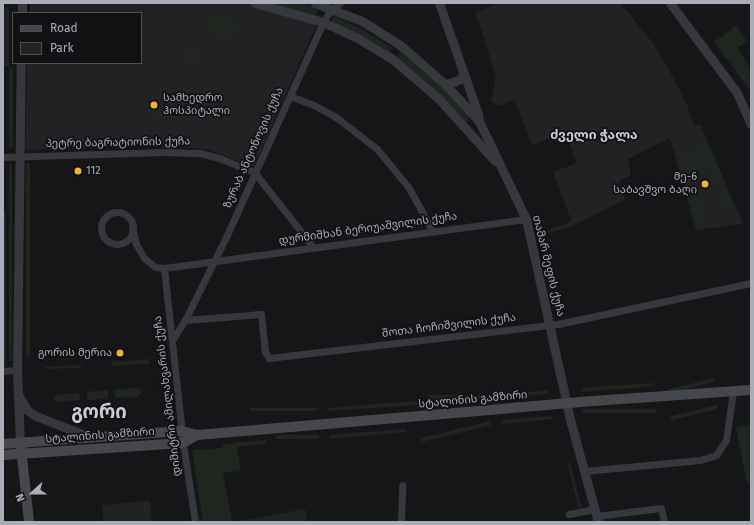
<!DOCTYPE html>
<html>
<head>
<meta charset="utf-8">
<style>
	body { margin:0 }
	#map { position:relative; width:754px; height:525px; overflow:hidden; background:#161618; font-family:"Fira Sans","Noto Sans Georgian",sans-serif }
	div>[style] { position:absolute }
	.built>* { inset:0; background:#222225; transform-origin:0 0 }
	.green>* { inset:0; background:#1e261f; transform-origin:0 0 }
	.minor>* { height:7px; margin:-3.5px; padding:0 3.5px; transform-origin:3.5px; border-radius:3.5px; background:#37383d }
	.minor>.ring { margin:-3.5px; padding:0; box-sizing:content-box; background:none; border:7px solid #37383d; border-radius:50% }
	.tertiary>* { height:9px; margin:-4.5px; padding:0 4.5px; transform-origin:4.5px; border-radius:4.5px; background:#37383d }
	.secondary>* { height:10px; margin:-5px; padding:0 5px; transform-origin:5px; border-radius:5px; background:#45474d }
	.dots>* { width:11px; height:11px; translate:-50% -50%; box-sizing:border-box; border:2px solid #111113; border-radius:50% }
	span { translate:-50% -50%; white-space:nowrap; text-align:center; line-height:1.15; -webkit-text-stroke:3.5px #111113; paint-order:stroke }
	.poi-label { font-size:11px; color:#a8adb8 }
	.left { translate:0 -50%; text-align:left }
	.right { translate:-100% -50%; text-align:right }
	.street-label { font-size:11px; color:#a8adb8 }
	.quarter-label { font-size:13px; color:#c9ccd4; font-weight:700 }
	.town-label { font-size:19px; color:#c9ccd4; font-weight:700 }
	.frame { position:absolute; inset:0; border:4px solid #a8adb8; pointer-events:none }
	.legend { position:absolute; left:12px; top:12px; width:130px; height:52px; box-sizing:border-box; background:#111113; border:1px solid #4d4f55; margin:0; padding:5px 7px; list-style:none; font-size:12px; color:#a8adb8 }
	.legend li { display:flex; align-items:center; gap:8px; height:20px }
	.legend b { width:20px; border:1px solid #4d4f55 }
	.north { position:absolute; left:12px; top:473px; width:40px; height:40px; -webkit-text-stroke:3px #111113; paint-order:stroke; rotate:249deg; font-size:11px; font-weight:700; line-height:16px; text-align:center; color:#a8adb8 }
	.north::after { content:''; display:block; margin:auto; width:14px; height:18px; background:#a8adb8; clip-path:polygon(50% 0,100% 100%,50% 72%,0 100%) }
</style>
</head>
<body>
<div id="map">
	<div class="built">
		<div style="clip-path:polygon(30px 3px,251px 3px,317px 23px,254px 167px,209px 150px,169px 146px,25px 150px,28px 63px,141px 63px,141px 13px,30px 13px)"></div>
		<div style="clip-path:polygon(498px 3px,620px 3px,652px 42px,674px 79px,687px 105px,694px 127px,700px 124px,743px 224px,696px 230px,670px 138px,628px 159px,631px 176px,619px 180px,625px 200px,568px 228px,542px 234px,541px 232px,568px 223px,571px 220px,553px 172px,577px 163px,565px 132px,532px 145px,515px 100px,498px 106px,491px 101px,496px 77px,476px 13px)"></div>
		<div style="left:3px;top:7px;width:6px;height:59px"></div>
		<div style="left:3px;top:211px;width:3px;height:155px"></div>
		<div style="clip-path:polygon(150px 501px,152px 522px,97px 522px,103px 521px,102px 505px)"></div>
		<div style="clip-path:polygon(305px 509px,307px 522px,235px 522px)"></div>
	</div>
	<div class="green">
		<div style="clip-path:polygon(267px 3px,301px 3px,318px 8px,316px 17px)"></div>
		<div style="clip-path:polygon(206px 14px,233px 19px,237px 22px,236px 37px,218px 37px,218px 33px,207px 34px)"></div>
		<div style="clip-path:polygon(334px 16px,365px 31px,392px 48px,387px 55px,330px 23px)"></div>
		<div style="clip-path:polygon(182px 24px,185px 24px,186px 52px,204px 52px,204px 61px,183px 61px)"></div>
		<div style="clip-path:polygon(736px 26px,747px 41px,737px 48px,751px 69px,751px 92px,714px 42px)"></div>
		<div style="clip-path:polygon(400px 52px,425px 72px,447px 91px,468px 115px,469px 121px,464px 122px,395px 59px)"></div>
		<div style="clip-path:polygon(27px 63px,29px 63px,29px 122px,26px 122px)"></div>
		<div style="left:9px;top:67px;width:4px;height:81px"></div>
		<div style="left:207px;top:85px;width:6px;height:38px"></div>
		<div style="left:183px;top:88px;width:7px;height:23px"></div>
		<div style="clip-path:polygon(162px 107px,165px 111px,165px 118px,150px 118px,151px 110px)"></div>
		<div style="clip-path:polygon(709px 144px,735px 209px,727px 212px,708px 163px,689px 171px,708px 222px,698px 223px,680px 156px)"></div>
		<div style="left:26px;top:163px;width:4px;height:194px"></div>
		<div style="left:9px;top:164px;width:3px;height:197px"></div>
		<div style="clip-path:polygon(149px 359px,149px 364px,112px 366px,111px 362px)"></div>
		<div style="clip-path:polygon(81px 365px,81px 368px,45px 369px,45px 367px)"></div>
		<div style="left:714px;top:378px;width:4px;height:47px;rotate:76deg"></div>
		<div style="clip-path:polygon(653px 383px,654px 386px,581px 392px,581px 388px)"></div>
		<div style="clip-path:polygon(137px 388px,141px 390px,141px 393px,137px 397px,115px 398px,114px 390px)"></div>
		<div style="clip-path:polygon(108px 390px,108px 399px,87px 400px,87px 392px)"></div>
		<div style="clip-path:polygon(548px 390px,548px 394px,498px 398px,497px 395px)"></div>
		<div style="clip-path:polygon(79px 393px,80px 400px,58px 402px,54px 400px,54px 397px,57px 395px)"></div>
		<div style="left:487px;top:395px;width:4px;height:60px;rotate:90deg"></div>
		<div style="clip-path:polygon(417px 401px,418px 405px,328px 411px,328px 408px)"></div>
		<div style="left:717px;top:405px;width:4px;height:48px;rotate:76deg"></div>
		<div style="left:317px;top:408px;width:3px;height:67px;rotate:90deg"></div>
		<div style="left:656px;top:409px;width:4px;height:74px;rotate:90deg"></div>
		<div style="clip-path:polygon(552px 416px,552px 419px,501px 424px,501px 420px)"></div>
		<div style="left:490px;top:421px;width:4px;height:71px;rotate:76deg"></div>
		<div style="clip-path:polygon(751px 424px,751px 486px,746px 480px,736px 427px)"></div>
		<div style="clip-path:polygon(405px 429px,406px 432px,330px 439px,330px 435px)"></div>
		<div style="left:319px;top:435px;width:4px;height:43px;rotate:90deg"></div>
		<div style="clip-path:polygon(266px 440px,266px 444px,235px 447px,237px 447px,241px 471px,223px 473px,232px 521px,203px 522px,192px 450px,223px 448px,223px 444px)"></div>
		<div style="left:570px;top:462px;width:46px;height:3px;rotate:76deg"></div>
	</div>
	<div class="minor">
		<div style="left:290px;top:96px;width:26px;rotate:21deg"></div>
		<div style="left:314px;top:105px;width:25px;rotate:29deg"></div>
		<div style="left:336px;top:117px;width:52px;rotate:38deg"></div>
		<div style="left:377px;top:149px;width:50px;rotate:50.6deg"></div>
		<div style="left:409px;top:188px;width:50px;rotate:61.4deg"></div>
		<div style="left:3px;top:157px;width:162px;rotate:-1.8deg"></div>
		<div style="left:165px;top:152px;width:35px;rotate:2deg"></div>
		<div style="left:200px;top:153px;width:20px;rotate:15deg"></div>
		<div style="left:219px;top:158px;width:38px;rotate:22deg"></div>
		<div style="left:254px;top:172px;width:97px;rotate:51.7deg"></div>
		<div class="ring" style="left:101px;top:212px;width:25px;height:25px"></div>
		<div style="left:132px;top:227px;width:17px;rotate:77deg"></div>
		<div style="left:136px;top:244px;width:16px;rotate:60deg"></div>
		<div style="left:144px;top:258px;width:14px;rotate:39deg"></div>
		<div style="left:155px;top:267px;width:9px;rotate:6deg"></div>
		<div style="left:164px;top:268px;width:365px;rotate:-7.7deg"></div>
		<div style="left:164px;top:268px;width:176px;rotate:83.8deg"></div>
		<div style="left:183px;top:443px;width:80px;rotate:81.4deg"></div>
		<div style="left:185px;top:320px;width:76px;rotate:-4.5deg"></div>
		<div style="left:261px;top:314px;width:38px;rotate:84deg"></div>
		<div style="left:265px;top:352px;width:7px;rotate:56deg"></div>
		<div style="left:269px;top:358px;width:291px;rotate:-6.7deg"></div>
		<div style="left:558px;top:324px;width:197px;rotate:-12deg"></div>
		<div style="left:173px;top:339px;width:22px;rotate:-58deg"></div>
		<div style="left:185px;top:320px;width:95px;rotate:-63.7deg"></div>
		<div style="left:227px;top:235px;width:234px;rotate:-65.7deg"></div>
		<div style="left:323px;top:22px;width:15px;rotate:-58deg"></div>
		<div style="left:331px;top:9px;width:11px;rotate:-34deg"></div>
		<div style="left:3px;top:371px;width:14px;rotate:-4deg"></div>
		<div style="left:584px;top:471px;width:117px;rotate:-5.4deg"></div>
		<div style="left:700px;top:460px;width:17px;rotate:-17deg"></div>
		<div style="left:716px;top:455px;width:18px;rotate:-56deg"></div>
		<div style="left:726px;top:440px;width:49px;rotate:-81.7deg"></div>
		<div style="left:569px;top:514px;width:25px;rotate:-11deg"></div>
		<div style="left:596px;top:516px;width:65px;rotate:-7deg"></div>
		<div style="left:661px;top:508px;width:14px;rotate:78deg"></div>
		<div style="left:401px;top:522px;width:37px;rotate:-88deg"></div>
	</div>
	<div class="tertiary">
		<div style="left:255px;top:3px;width:71px;rotate:15.6deg"></div>
		<div style="left:323px;top:22px;width:40px;rotate:25deg"></div>
		<div style="left:359px;top:39px;width:37px;rotate:31deg"></div>
		<div style="left:391px;top:58px;width:62px;rotate:40.4deg"></div>
		<div style="left:438px;top:98px;width:85px;rotate:47.9deg"></div>
		<div style="left:315px;top:3px;width:50px;rotate:21deg"></div>
		<div style="left:362px;top:21px;width:45px;rotate:32.3deg"></div>
		<div style="left:400px;top:45px;width:60px;rotate:40.9deg"></div>
		<div style="left:445px;top:84px;width:49px;rotate:47.5deg"></div>
		<div style="left:439px;top:3px;width:118px;rotate:70.6deg"></div>
		<div style="left:478px;top:114px;width:7px;rotate:82deg"></div>
		<div style="left:479px;top:121px;width:109px;rotate:64.4deg"></div>
		<div style="left:526px;top:219px;width:209px;rotate:77.6deg"></div>
		<div style="left:571px;top:423px;width:103px;rotate:74.7deg"></div>
		<div style="left:670px;top:3px;width:112px;rotate:53.3deg"></div>
		<div style="left:737px;top:93px;width:34px;rotate:66deg"></div>
		<div style="left:22px;top:13px;width:10px;rotate:-90deg"></div>
		<div style="left:445px;top:84px;width:8px;rotate:-14deg"></div>
		<div style="left:453px;top:82px;width:8px;rotate:-23deg"></div>
		<div style="left:460px;top:79px;width:6px;rotate:-59deg"></div>
		<div style="left:19px;top:396px;width:16px;rotate:60deg"></div>
		<div style="left:27px;top:410px;width:11px;rotate:34deg"></div>
		<div style="left:36px;top:416px;width:58px;rotate:21.3deg"></div>
		<div style="left:20px;top:443px;width:73px;rotate:-92.4deg"></div>
		<div style="left:17px;top:370px;width:307px;rotate:-89.3deg"></div>
	</div>
	<div class="secondary">
		<div style="left:3px;top:444px;width:179px;rotate:-4.2deg"></div>
		<div style="left:182px;top:431px;width:16px;rotate:15deg"></div>
		<div style="left:197px;top:435px;width:383px;rotate:-4.9deg"></div>
		<div style="left:579px;top:402px;width:172px;rotate:-4deg"></div>
		<div style="left:21px;top:447px;width:75px;rotate:83.9deg"></div>
		<div style="left:3px;top:455px;width:180px;rotate:-3.8deg"></div>
		<div style="left:183px;top:443px;width:16px;rotate:-30deg"></div>
	</div>
	<div class="dots">
		<div style="left:154px;top:105px;background:#f2b134"></div>
		<div style="left:78px;top:171px;background:#f2b134"></div>
		<div style="left:705px;top:184px;background:#f2b134"></div>
		<div style="left:120px;top:353px;background:#f2b134"></div>
	</div>
	<div class="poi-label">
		<span class="left" style="left:163px;top:105px">სამხედრო<br>ჰოსპიტალი</span>
		<span class="left" style="left:86px;top:171px">112</span>
		<span class="right" style="left:697px;top:184px">მე-6<br>საბავშვო ბაღი</span>
		<span class="right" style="left:112px;top:353px">გორის მერია</span>
	</div>
	<div class="street-label">
		<span style="left:118px;top:143px;rotate:-1deg">პეტრე ბაგრატიონის ქუჩა</span>
		<span style="left:254px;top:148px;rotate:-66deg">ზურაბ ანტონოვის ქუჩა</span>
		<span style="left:368px;top:229px;rotate:-8deg">დურმიშხან ბერიუაშვილის ქუჩა</span>
		<span style="left:548px;top:266px;rotate:76deg">თამარ მეფის ქუჩა</span>
		<span style="left:449px;top:326px;rotate:-7deg">შოთა ჩოჩიშვილის ქუჩა</span>
		<span style="left:168px;top:396px;rotate:-97deg">დიმიტრი ამილახვარის ქუჩა</span>
		<span style="left:473px;top:400px;rotate:-5deg">სტალინის გამზირი</span>
		<span style="left:100px;top:436px;rotate:-4deg">სტალინის გამზირი</span>
	</div>
	<div class="quarter-label">
		<span style="left:594px;top:135px">ძველი ჭალა</span>
	</div>
	<div class="town-label">
		<span style="left:99px;top:412px">გორი</span>
	</div>
	<div class="frame"></div>
	<ul class="legend">
	<li><b style="height:5px;background:#45474d"></b>Road</li>
	<li><b style="height:11px;background:#1e261f"></b>Park</li>
	</ul>
	<div class="north">N</div>
</div>
</body>
</html>
